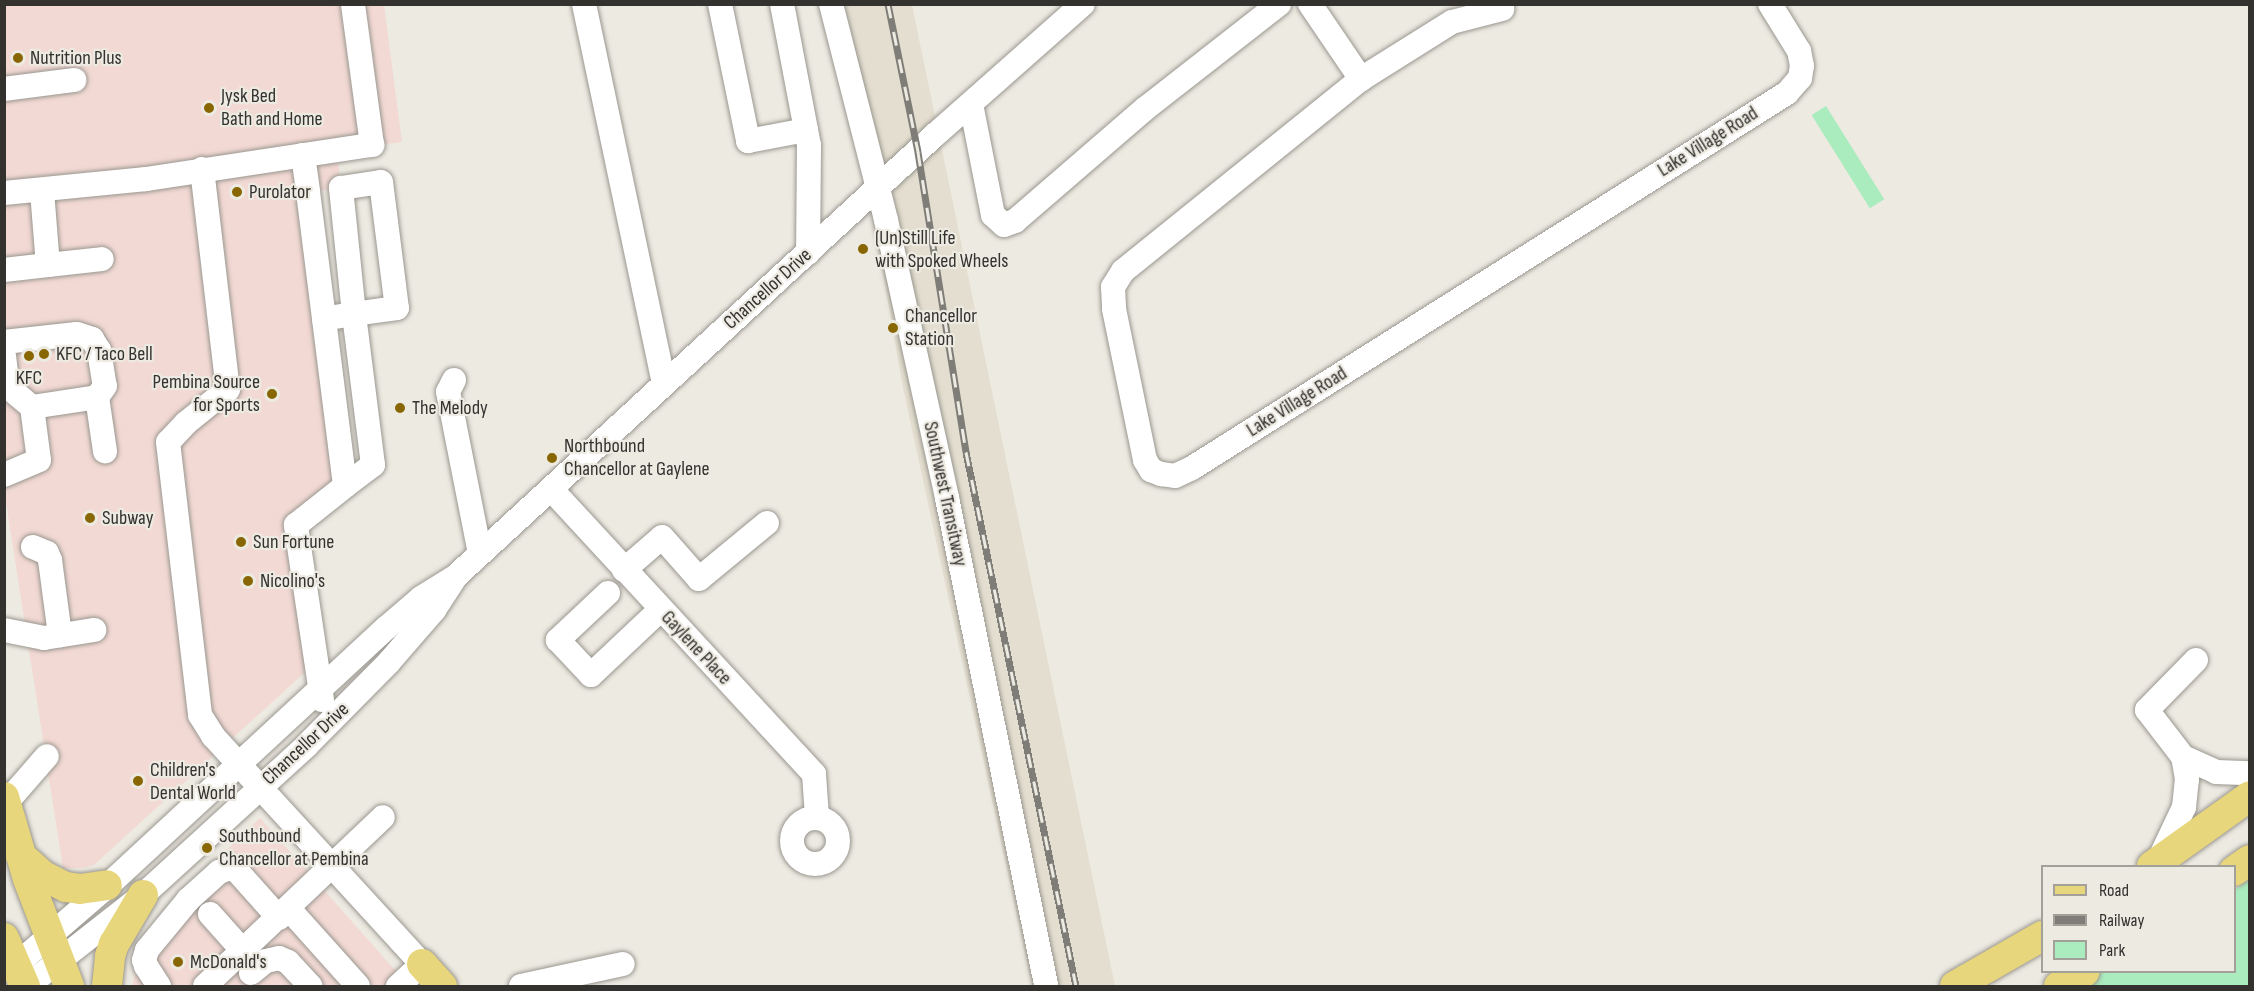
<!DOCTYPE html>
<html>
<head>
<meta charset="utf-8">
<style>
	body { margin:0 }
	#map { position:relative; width:2254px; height:991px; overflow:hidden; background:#edeae2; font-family:"Sofia Sans Condensed",sans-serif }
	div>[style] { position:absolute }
	.commercial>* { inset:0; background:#f3d9d4 }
	.built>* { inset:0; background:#e3decf }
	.green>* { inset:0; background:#aaecbd; transform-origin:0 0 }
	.roads { filter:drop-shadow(0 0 2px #9a9790) drop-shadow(0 0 2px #9a9790) }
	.minor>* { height:24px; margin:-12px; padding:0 12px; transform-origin:12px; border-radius:12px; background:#fff }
	.minor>.ring { margin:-12px; padding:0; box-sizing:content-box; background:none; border:24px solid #fff; border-radius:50% }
	.major>* { height:30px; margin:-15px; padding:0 15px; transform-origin:15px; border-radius:15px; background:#e8d67c }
	.rail>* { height:7px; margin-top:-3.5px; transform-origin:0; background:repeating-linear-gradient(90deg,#edeae2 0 14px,#7f7d78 0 28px); box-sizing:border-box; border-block:2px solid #7f7d78 }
	.dots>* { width:16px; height:16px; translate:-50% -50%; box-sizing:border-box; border:3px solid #edeae2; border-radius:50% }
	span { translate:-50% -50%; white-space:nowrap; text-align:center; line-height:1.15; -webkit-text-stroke:4.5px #edeae2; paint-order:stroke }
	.poi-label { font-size:20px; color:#33322f }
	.left { translate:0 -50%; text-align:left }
	.right { translate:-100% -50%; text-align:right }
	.street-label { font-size:20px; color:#33322f }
	.frame { position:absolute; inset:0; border:6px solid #33322f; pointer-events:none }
	.legend { position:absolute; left:2041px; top:865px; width:195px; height:108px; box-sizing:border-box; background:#edeae2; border:2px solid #a3a09a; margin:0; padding:8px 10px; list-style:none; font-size:18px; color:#33322f }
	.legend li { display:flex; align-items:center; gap:12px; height:30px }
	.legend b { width:30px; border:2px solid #a3a09a }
</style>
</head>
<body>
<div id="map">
	<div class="commercial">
		<div style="clip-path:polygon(4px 5px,384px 5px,402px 142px,337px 150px,341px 188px,309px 192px,345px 486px,296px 525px,316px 662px,94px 865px,83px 868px,63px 868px,5px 496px)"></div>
		<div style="clip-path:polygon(260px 818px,409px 986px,132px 986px,139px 961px,176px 898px)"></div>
	</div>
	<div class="built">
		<div style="clip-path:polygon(830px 5px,912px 5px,1115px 986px,1032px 986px,903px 388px,874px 222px)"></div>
	</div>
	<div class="green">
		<div style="left:1826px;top:106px;width:110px;height:17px;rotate:58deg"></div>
		<div style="clip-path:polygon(2249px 880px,2249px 986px,2076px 986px,2100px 972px,2234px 972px,2235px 889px)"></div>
	</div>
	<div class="roads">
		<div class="minor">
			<div style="left:584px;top:4px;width:387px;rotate:78.1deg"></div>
			<div style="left:720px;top:4px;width:140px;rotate:78.4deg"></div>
			<div style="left:748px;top:141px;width:59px;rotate:-10.7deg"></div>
			<div style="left:782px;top:4px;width:144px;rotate:79.2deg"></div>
			<div style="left:809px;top:145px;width:108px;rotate:90.5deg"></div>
			<div style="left:831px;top:4px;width:223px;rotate:75.7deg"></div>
			<div style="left:886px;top:220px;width:285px;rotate:77.6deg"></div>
			<div style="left:947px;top:498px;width:498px;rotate:78.5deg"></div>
			<div style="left:1310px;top:4px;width:91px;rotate:55.8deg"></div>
			<div style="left:1361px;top:79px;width:306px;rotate:141.1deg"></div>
			<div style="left:1123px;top:271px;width:19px;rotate:122deg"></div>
			<div style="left:1113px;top:287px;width:22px;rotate:87deg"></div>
			<div style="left:1114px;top:309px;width:154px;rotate:78.4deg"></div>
			<div style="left:1145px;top:460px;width:12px;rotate:59deg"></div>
			<div style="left:1151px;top:470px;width:11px;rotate:22deg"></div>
			<div style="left:1161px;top:474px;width:14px;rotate:8deg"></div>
			<div style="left:1175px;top:476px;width:19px;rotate:-25deg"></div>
			<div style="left:1192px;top:468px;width:703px;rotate:-32.22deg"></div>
			<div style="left:1787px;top:93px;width:20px;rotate:-49deg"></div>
			<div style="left:1800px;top:78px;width:12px;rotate:-81deg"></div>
			<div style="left:1802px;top:66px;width:15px;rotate:-101deg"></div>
			<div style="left:1799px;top:51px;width:55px;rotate:-121.7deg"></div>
			<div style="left:1361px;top:79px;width:107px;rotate:-32.1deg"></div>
			<div style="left:1452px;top:22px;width:52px;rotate:-14.6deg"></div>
			<div style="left:4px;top:89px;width:71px;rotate:-7.3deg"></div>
			<div style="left:971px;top:104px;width:113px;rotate:78.8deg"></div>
			<div style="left:993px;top:215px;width:15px;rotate:42deg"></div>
			<div style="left:1004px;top:225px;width:12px;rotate:-20deg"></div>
			<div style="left:1015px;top:221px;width:173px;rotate:-40.8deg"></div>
			<div style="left:1146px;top:108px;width:169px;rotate:-38deg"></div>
			<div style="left:303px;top:155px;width:37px;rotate:82deg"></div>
			<div style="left:308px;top:192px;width:128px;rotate:82.8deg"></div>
			<div style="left:324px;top:319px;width:168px;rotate:82.8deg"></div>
			<div style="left:345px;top:486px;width:35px;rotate:-37deg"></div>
			<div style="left:373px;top:465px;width:152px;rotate:-97.2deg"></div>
			<div style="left:354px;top:314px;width:127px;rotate:-95.9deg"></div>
			<div style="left:341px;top:188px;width:40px;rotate:-8.5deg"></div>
			<div style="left:381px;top:182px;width:127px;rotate:82.8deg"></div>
			<div style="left:397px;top:308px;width:43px;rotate:172.1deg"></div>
			<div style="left:354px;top:314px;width:30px;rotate:171deg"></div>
			<div style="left:202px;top:169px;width:222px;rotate:83.3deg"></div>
			<div style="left:228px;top:389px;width:54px;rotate:141deg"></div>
			<div style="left:186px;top:423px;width:26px;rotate:133deg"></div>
			<div style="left:168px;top:442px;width:275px;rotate:83.3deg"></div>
			<div style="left:200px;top:715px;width:25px;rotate:58deg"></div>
			<div style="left:213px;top:736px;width:309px;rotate:47.5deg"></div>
			<div style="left:422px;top:964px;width:33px;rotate:137deg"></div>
			<div style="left:42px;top:191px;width:74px;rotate:85.4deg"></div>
			<div style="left:48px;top:265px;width:54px;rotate:-6.3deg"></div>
			<div style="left:4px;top:193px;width:143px;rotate:-5.6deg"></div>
			<div style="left:146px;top:179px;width:229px;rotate:-8.6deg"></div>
			<div style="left:372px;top:145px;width:142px;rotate:-97.7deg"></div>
			<div style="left:4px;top:270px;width:44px;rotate:-6.5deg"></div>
			<div style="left:4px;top:342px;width:73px;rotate:-6.3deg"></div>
			<div style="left:77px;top:334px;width:16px;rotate:18deg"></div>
			<div style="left:92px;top:339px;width:13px;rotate:58deg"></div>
			<div style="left:99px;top:350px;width:36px;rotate:81deg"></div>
			<div style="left:105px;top:386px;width:14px;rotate:126deg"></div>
			<div style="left:4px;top:356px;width:31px;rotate:83deg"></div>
			<div style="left:8px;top:387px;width:31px;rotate:40deg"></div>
			<div style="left:32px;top:407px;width:53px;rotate:82.5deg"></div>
			<div style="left:454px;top:380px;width:13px;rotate:117deg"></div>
			<div style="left:448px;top:392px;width:164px;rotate:78.8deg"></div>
			<div style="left:32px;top:407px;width:66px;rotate:-8.7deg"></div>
			<div style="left:97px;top:397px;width:55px;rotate:81.6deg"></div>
			<div style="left:4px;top:475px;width:38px;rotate:-23deg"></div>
			<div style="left:551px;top:489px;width:388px;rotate:47.3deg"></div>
			<div style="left:814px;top:774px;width:43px;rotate:86deg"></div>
			<div style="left:33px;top:547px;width:15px;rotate:23deg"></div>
			<div style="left:47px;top:553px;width:8px;rotate:67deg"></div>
			<div style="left:50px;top:560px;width:76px;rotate:82.4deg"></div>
			<div style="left:624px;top:570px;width:50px;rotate:-41deg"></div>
			<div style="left:662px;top:537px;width:56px;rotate:48.6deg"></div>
			<div style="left:699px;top:579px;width:88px;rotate:-39.5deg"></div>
			<div style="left:608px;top:593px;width:69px;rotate:136.8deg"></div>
			<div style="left:558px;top:640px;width:48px;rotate:46.7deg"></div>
			<div style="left:591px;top:675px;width:95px;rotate:-43.3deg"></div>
			<div style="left:4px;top:630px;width:41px;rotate:11.3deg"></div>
			<div style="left:44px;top:638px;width:51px;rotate:-9.1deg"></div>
			<div style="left:2196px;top:660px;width:70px;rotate:134.4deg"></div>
			<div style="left:2147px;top:710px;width:59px;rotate:52.5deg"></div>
			<div style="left:2183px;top:757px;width:36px;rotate:24deg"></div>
			<div style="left:2216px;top:772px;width:34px;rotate:2deg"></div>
			<div style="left:322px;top:700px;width:177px;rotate:-98.5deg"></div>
			<div style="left:296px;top:525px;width:63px;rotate:-38.5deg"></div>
			<div style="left:6px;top:803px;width:62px;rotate:-48.9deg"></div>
			<div class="ring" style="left:792px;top:818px;width:22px;height:22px"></div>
			<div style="left:2159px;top:860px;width:59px;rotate:-64.7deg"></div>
			<div style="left:2184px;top:807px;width:28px;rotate:-84deg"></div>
			<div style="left:2187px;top:779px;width:22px;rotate:-100deg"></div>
			<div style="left:289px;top:909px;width:103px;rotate:48.1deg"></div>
			<div style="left:210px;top:914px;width:50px;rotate:48.3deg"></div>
			<div style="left:16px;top:965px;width:115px;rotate:-40.8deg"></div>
			<div style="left:103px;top:890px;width:386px;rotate:-42.8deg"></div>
			<div style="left:386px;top:628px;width:46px;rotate:-40.6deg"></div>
			<div style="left:421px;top:598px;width:40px;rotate:-32deg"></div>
			<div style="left:455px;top:577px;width:654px;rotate:-42.65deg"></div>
			<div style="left:936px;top:134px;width:196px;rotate:-41.5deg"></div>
			<div style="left:251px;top:973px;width:19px;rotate:-39deg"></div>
			<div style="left:266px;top:961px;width:13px;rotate:-13deg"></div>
			<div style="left:279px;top:958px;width:10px;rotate:24deg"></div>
			<div style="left:288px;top:962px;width:33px;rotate:47deg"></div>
			<div style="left:27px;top:986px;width:147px;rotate:-38.1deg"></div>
			<div style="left:143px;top:895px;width:222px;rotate:-42.4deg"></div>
			<div style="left:307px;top:745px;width:117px;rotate:-45.3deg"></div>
			<div style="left:389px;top:662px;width:69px;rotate:-49.1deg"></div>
			<div style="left:434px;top:610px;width:35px;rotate:-57deg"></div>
			<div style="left:159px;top:986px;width:24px;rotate:-123deg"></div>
			<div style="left:146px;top:966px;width:6px;rotate:-108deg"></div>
			<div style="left:144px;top:960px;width:10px;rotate:-73deg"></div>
			<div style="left:147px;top:950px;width:65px;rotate:-50.6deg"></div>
			<div style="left:188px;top:900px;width:42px;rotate:-42.1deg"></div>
			<div style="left:219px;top:872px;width:12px;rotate:-20deg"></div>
			<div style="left:230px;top:868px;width:8px;rotate:23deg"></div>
			<div style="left:237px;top:871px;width:63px;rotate:48.2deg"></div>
			<div style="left:205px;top:986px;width:245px;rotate:-43.5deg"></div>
			<div style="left:521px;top:986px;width:104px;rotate:-12.2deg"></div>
		</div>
		<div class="major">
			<div style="left:4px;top:797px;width:85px;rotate:73.7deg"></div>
			<div style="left:28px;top:879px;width:115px;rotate:69deg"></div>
			<div style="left:21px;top:856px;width:28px;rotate:42deg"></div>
			<div style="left:42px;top:875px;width:27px;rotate:27deg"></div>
			<div style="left:66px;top:887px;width:14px;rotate:8deg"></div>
			<div style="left:80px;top:889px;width:27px;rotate:-8deg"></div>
			<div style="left:2152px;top:866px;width:120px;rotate:-35.5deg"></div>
			<div style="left:2234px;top:871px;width:19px;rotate:-35deg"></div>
			<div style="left:4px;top:938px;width:52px;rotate:66.4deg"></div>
			<div style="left:422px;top:964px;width:30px;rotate:48deg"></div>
			<div style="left:107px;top:986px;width:30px;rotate:-84deg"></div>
			<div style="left:110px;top:956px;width:13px;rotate:-72deg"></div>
			<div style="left:114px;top:944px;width:57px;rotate:-59.4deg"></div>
			<div style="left:1955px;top:986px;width:100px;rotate:-29.9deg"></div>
			<div style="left:2059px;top:986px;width:29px;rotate:-29deg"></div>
		</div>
	</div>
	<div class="rail">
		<div style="left:888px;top:4px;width:151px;rotate:78.5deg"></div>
		<div style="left:918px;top:152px;width:304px;rotate:80.9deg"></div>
		<div style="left:966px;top:452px;width:545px;rotate:78.36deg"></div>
	</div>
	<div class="dots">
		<div style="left:18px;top:58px;background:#886602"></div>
		<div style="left:209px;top:108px;background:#886602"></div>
		<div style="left:237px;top:192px;background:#886602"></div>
		<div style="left:863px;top:249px;background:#886602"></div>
		<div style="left:893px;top:328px;background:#886602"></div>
		<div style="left:44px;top:354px;background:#886602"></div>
		<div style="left:29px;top:356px;background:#886602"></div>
		<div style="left:272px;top:394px;background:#886602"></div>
		<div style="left:400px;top:408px;background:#886602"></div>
		<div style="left:552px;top:458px;background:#886602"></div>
		<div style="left:90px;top:518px;background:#886602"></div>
		<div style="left:241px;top:542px;background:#886602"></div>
		<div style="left:248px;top:581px;background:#886602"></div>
		<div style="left:138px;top:781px;background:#886602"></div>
		<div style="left:207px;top:848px;background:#886602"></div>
		<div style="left:178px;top:962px;background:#886602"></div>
	</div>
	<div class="poi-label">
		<span class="left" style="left:30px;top:58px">Nutrition Plus</span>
		<span class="left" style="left:221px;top:108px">Jysk Bed<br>Bath and Home</span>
		<span class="left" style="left:249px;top:192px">Purolator</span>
		<span class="left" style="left:875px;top:250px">(Un)Still Life<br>with Spoked Wheels</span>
		<span class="left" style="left:905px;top:328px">Chancellor<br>Station</span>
		<span class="left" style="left:56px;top:354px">KFC / Taco Bell</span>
		<span style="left:29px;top:378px">KFC</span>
		<span class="right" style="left:260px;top:394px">Pembina Source<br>for Sports</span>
		<span class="left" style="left:412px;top:408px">The Melody</span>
		<span class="left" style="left:564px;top:458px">Northbound<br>Chancellor at Gaylene</span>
		<span class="left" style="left:102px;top:518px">Subway</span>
		<span class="left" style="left:253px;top:542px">Sun Fortune</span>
		<span class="left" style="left:260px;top:581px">Nicolino's</span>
		<span class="left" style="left:150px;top:782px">Children's<br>Dental World</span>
		<span class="left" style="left:219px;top:848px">Southbound<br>Chancellor at Pembina</span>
		<span class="left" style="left:190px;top:962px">McDonald's</span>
	</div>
	<div class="street-label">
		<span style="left:1708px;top:142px;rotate:-32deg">Lake Village Road</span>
		<span style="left:768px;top:289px;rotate:-42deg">Chancellor Drive</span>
		<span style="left:1297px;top:402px;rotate:-32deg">Lake Village Road</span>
		<span style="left:945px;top:494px;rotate:78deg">Southwest Transitway</span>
		<span style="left:696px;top:648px;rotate:47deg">Gaylene Place</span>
		<span style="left:306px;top:744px;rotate:-43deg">Chancellor Drive</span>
	</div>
	<div class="frame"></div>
	<ul class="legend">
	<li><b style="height:8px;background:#e8d67c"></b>Road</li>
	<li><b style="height:8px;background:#7f7d78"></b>Railway</li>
	<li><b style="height:16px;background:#aaecbd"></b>Park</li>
	</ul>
</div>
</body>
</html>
